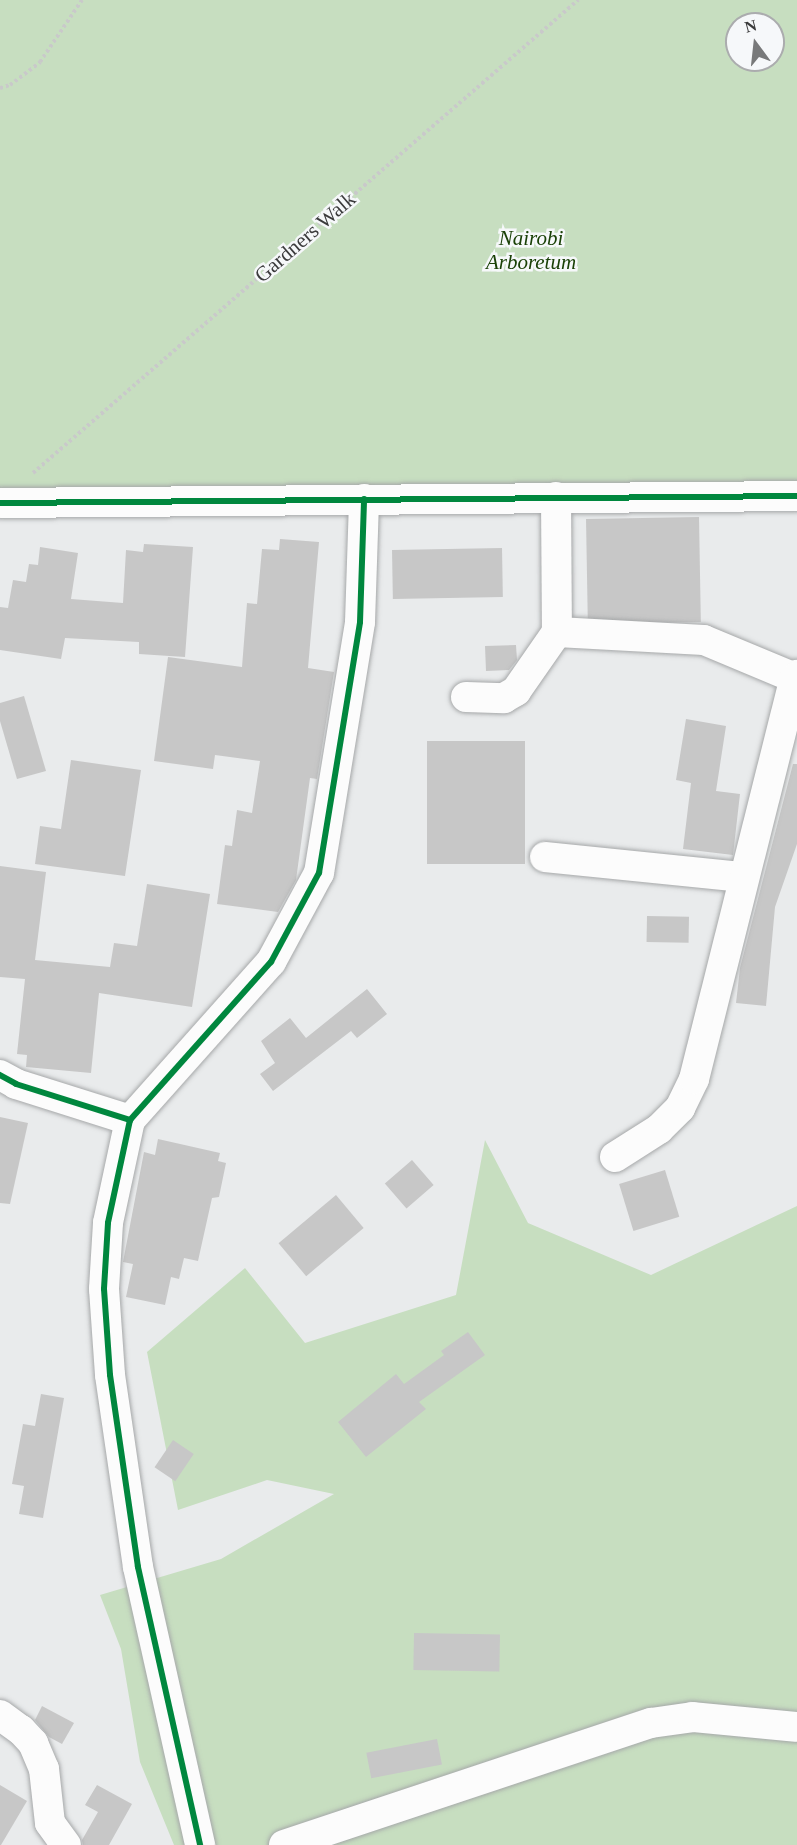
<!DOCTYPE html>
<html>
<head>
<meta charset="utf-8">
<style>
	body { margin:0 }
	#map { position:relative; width:797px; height:1845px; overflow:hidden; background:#e9ebec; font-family:Georgia,serif }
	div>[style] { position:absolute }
	.green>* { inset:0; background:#c7dec0 }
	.building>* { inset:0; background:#c7c7c7; transform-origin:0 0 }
	.path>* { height:4px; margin-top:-2px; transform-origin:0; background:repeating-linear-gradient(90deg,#c9c9ca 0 3px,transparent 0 6px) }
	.roads { filter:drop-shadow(0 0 2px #a6a8a9) drop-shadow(0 0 2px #a6a8a9) }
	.minor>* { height:30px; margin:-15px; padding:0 15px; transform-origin:15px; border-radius:15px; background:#fcfcfc }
	.cycleway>* { height:6px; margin:-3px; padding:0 3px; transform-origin:3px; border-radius:3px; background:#00873e }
	span { translate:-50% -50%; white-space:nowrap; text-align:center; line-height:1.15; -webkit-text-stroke:5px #f6f8fa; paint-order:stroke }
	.street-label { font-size:21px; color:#3b3b3c }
	.park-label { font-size:21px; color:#1a4107; font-style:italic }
	.north { position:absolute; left:725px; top:12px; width:60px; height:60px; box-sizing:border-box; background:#f6f8fa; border:2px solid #abacae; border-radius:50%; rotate:345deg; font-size:16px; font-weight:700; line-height:24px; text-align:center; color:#3b3b3c }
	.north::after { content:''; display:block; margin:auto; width:21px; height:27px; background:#78797a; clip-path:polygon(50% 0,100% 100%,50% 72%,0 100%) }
</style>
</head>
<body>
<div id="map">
	<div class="green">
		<div style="clip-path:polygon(evenodd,0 0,797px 0,797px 503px,0 495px,0 0,737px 24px,773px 24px,773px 60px,737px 60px,737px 24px)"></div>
		<div style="clip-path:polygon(485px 1140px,528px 1223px,651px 1275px,797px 1206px,797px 1845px,174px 1845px,140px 1762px,121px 1649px,100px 1595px,221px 1559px,334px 1494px,267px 1480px,178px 1510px,147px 1352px,245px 1268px,305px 1343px,456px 1295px)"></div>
	</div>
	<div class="building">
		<div style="left:699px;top:517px;width:105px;height:113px;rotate:89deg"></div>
		<div style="clip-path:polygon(280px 539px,319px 542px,308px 668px,334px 672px,317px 779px,310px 778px,296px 880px,278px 912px,217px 904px,225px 845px,232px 846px,237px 810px,252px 813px,260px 761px,215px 755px,213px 769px,154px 761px,168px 657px,242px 667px,247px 603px,257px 604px,262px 549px,279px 550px)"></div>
		<div style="clip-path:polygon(144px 544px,193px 547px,185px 657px,139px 654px,139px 642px,65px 638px,61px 659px,0 650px,0 607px,8px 608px,13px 580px,26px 582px,29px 564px,38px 565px,40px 547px,78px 553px,71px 599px,123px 603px,126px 550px,143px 552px)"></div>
		<div style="left:502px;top:548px;width:49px;height:110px;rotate:89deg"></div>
		<div style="clip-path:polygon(516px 645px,517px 660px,509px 670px,486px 671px,485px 646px)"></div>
		<div style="clip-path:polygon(24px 696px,46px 771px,17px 779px,0 721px,0 703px)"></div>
		<div style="clip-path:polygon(686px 719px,726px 726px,716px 791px,740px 794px,733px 855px,683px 849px,691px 783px,676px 780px)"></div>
		<div style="left:427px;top:741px;width:98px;height:123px"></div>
		<div style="clip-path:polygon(71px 760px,141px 770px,125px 876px,35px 864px,40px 826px,61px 829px)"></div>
		<div style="clip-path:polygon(793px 764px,797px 764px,797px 844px,775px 907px,766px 1006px,736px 1003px,740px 968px)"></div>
		<div style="clip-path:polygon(0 866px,46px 872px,35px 960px,110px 967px,114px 943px,137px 946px,147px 884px,210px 894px,192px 1007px,99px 993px,91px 1073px,26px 1067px,27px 1055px,17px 1054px,25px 979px,0 977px)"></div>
		<div style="left:647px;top:916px;width:42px;height:26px;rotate:1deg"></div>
		<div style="clip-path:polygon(367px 989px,387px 1014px,357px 1038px,351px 1031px,273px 1091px,260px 1074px,275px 1063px,261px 1041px,290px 1018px,306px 1038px)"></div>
		<div style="clip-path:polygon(0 1117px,28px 1123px,10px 1204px,0 1203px)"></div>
		<div style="clip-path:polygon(158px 1139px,220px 1153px,218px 1161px,226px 1163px,219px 1197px,212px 1198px,198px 1261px,184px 1258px,179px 1279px,171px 1277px,165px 1305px,126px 1297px,133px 1264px,123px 1262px,144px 1152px,155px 1155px)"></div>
		<div style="left:412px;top:1160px;width:33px;height:36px;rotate:49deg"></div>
		<div style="left:665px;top:1170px;width:49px;height:48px;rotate:73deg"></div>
		<div style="left:336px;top:1195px;width:43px;height:75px;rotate:50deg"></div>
		<div style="clip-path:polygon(468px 1332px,485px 1355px,419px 1402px,426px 1409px,366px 1457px,338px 1422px,396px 1374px,404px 1384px,444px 1355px,441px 1351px)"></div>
		<div style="clip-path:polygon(41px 1394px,64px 1398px,43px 1518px,19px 1514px,24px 1486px,12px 1484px,23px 1424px,35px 1426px)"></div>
		<div style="left:173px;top:1440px;width:25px;height:33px;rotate:34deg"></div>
		<div style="left:414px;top:1633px;width:86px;height:37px;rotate:1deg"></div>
		<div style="clip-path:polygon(42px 1706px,74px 1723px,62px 1744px,49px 1737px,35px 1720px)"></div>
		<div style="left:437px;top:1739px;width:26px;height:72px;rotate:79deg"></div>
		<div style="clip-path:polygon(0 1785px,27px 1801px,1px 1845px,0 1845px)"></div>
		<div style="clip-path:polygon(97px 1785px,132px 1804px,109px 1845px,83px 1845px,82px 1840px,98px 1812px,85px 1805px)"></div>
	</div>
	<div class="path">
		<div style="left:0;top:88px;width:10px;rotate:-17deg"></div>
		<div style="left:10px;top:85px;width:38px;rotate:-37deg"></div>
		<div style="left:40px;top:62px;width:75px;rotate:-55.9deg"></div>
		<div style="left:33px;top:473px;width:722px;rotate:-40.95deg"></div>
	</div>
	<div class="roads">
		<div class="minor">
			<div style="left:556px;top:497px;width:135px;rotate:89.6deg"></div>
			<div style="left:557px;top:632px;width:147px;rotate:3.1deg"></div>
			<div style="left:704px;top:640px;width:99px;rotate:22.7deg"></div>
			<div style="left:795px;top:678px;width:4px;rotate:-56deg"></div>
			<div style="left:0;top:503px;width:797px;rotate:-0.5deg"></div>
			<div style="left:466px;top:697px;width:38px;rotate:2deg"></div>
			<div style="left:504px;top:698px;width:14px;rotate:-30deg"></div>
			<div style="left:516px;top:691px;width:72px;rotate:-55.2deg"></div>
			<div style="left:545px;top:857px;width:199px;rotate:5.8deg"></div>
			<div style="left:0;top:1075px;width:18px;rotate:29deg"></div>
			<div style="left:16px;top:1084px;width:120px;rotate:17.5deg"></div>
			<div style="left:130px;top:1120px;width:105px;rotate:102.1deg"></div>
			<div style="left:108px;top:1223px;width:66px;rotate:93.5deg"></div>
			<div style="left:104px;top:1289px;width:86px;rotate:86deg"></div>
			<div style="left:110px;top:1375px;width:194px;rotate:81.7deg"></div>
			<div style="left:138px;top:1567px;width:285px;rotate:77.4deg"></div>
			<div style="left:130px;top:1120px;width:212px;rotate:-48.3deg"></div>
			<div style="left:271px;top:962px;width:101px;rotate:-61.7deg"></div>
			<div style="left:319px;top:873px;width:254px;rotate:-80.7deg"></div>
			<div style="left:360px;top:622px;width:123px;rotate:-88.1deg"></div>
			<div style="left:615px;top:1157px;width:52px;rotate:-32.5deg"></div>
			<div style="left:659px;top:1129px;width:30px;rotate:-45deg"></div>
			<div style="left:680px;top:1108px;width:32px;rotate:-64deg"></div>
			<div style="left:694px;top:1079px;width:414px;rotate:-75.9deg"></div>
			<div style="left:0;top:1715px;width:26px;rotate:36deg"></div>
			<div style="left:21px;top:1730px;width:18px;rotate:47deg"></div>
			<div style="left:33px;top:1743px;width:28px;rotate:67deg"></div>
			<div style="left:44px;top:1769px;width:54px;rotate:83.7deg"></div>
			<div style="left:50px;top:1823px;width:27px;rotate:54deg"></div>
			<div style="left:284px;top:1845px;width:387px;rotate:-18.4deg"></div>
			<div style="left:651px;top:1723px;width:42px;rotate:-8.1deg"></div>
			<div style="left:693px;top:1717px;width:104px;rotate:5.5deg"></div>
		</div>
	</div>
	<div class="cycleway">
		<div style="left:0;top:503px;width:797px;rotate:-0.5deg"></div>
		<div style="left:0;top:1075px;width:18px;rotate:29deg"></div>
		<div style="left:16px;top:1084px;width:120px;rotate:17.5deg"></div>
		<div style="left:130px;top:1120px;width:105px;rotate:102.1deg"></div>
		<div style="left:108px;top:1223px;width:66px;rotate:93.5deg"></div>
		<div style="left:104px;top:1289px;width:86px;rotate:86deg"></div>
		<div style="left:110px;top:1375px;width:194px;rotate:81.7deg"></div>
		<div style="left:138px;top:1567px;width:285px;rotate:77.4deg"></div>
		<div style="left:130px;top:1120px;width:212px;rotate:-48.3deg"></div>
		<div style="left:271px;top:962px;width:101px;rotate:-61.7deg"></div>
		<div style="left:319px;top:873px;width:254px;rotate:-80.7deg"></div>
		<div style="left:360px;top:622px;width:123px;rotate:-88.1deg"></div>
	</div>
	<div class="street-label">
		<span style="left:305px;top:237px;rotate:-41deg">Gardners Walk</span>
	</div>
	<div class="park-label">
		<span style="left:531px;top:250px">Nairobi<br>Arboretum</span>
	</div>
	<div class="north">N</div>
</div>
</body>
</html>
